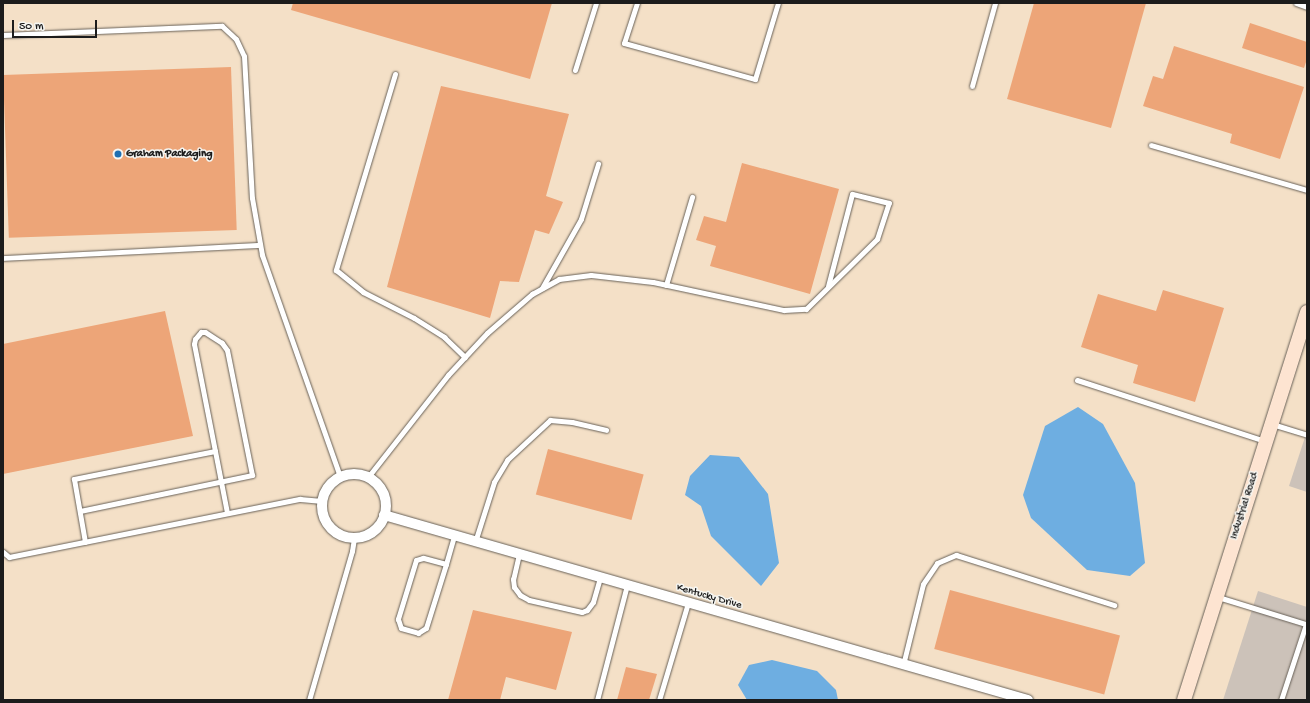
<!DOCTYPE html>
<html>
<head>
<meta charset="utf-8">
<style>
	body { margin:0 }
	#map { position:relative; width:1310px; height:703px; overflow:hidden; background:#f4e0c7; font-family:"Gochi Hand",sans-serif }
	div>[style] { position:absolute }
	.industrial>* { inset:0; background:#ccc2b9 }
	.water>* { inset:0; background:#6eaee1 }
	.building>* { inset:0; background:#eda578; transform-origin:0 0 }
	.roads { filter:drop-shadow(0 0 1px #686158) drop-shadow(0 0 1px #686158) }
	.lane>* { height:5px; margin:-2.5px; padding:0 2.5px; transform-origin:2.5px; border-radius:2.5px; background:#fff }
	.street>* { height:10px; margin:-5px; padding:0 5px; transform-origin:5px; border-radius:5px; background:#fff }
	.street>.ring { margin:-5px; padding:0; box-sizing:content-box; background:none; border:10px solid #fff; border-radius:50% }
	.secondary>* { height:14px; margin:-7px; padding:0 7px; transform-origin:7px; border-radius:7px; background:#fde4d1 }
	.dots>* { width:11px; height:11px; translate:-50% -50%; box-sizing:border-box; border:2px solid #f6f6f2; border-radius:50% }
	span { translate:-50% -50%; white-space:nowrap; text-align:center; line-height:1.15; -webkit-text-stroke:3px #f6f6f2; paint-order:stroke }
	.poi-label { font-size:11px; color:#1c1c1c; font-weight:700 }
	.left { translate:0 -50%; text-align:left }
	.street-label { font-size:11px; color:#1c1c1c }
	.frame { position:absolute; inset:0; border:4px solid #1c1c1c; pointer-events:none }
	.scale { position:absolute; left:12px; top:20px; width:85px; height:18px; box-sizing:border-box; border:2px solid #1c1c1c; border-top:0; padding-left:5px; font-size:12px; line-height:14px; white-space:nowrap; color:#1c1c1c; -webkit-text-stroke:3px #f6f6f2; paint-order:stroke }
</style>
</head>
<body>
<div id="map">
	<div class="industrial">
		<div style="clip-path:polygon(1307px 431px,1307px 492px,1289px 486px)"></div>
		<div style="clip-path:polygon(1258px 591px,1307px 607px,1307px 700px,1223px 700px)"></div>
	</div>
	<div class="water">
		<div style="clip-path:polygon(1078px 407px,1103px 424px,1135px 483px,1145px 563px,1130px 576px,1087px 570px,1031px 518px,1023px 495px,1045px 426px)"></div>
		<div style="clip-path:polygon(710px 455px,739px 457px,768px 494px,779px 563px,761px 586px,711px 536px,701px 506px,685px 495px,690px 476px)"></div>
		<div style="clip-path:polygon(772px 660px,817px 671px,836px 690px,838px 700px,747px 700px,738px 685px,749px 665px)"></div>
	</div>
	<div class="building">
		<div style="clip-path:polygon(293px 3px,552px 3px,530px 79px,291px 10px)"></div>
		<div style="clip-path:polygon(1034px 3px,1146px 3px,1111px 128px,1007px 99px)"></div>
		<div style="clip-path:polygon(1250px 23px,1307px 42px,1307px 59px,1304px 68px,1242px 48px)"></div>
		<div style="clip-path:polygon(1174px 46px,1304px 87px,1280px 159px,1230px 143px,1232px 134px,1143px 106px,1153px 76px,1163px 79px)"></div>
		<div style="left:231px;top:67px;width:163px;height:228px;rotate:88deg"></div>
		<div style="clip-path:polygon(441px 86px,569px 114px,546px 196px,563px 202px,549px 234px,535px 230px,519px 282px,500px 281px,490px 318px,387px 287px)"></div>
		<div style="clip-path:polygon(742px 163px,839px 189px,810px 294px,710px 266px,716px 246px,696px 240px,704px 216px,726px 222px)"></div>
		<div style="clip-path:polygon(1163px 290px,1224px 308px,1195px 402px,1133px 383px,1138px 365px,1081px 347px,1098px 294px,1156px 311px)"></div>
		<div style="clip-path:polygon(165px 311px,193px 436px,3px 474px,3px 344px)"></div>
		<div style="left:548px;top:449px;width:99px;height:47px;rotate:15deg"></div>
		<div style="left:950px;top:590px;width:176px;height:61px;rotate:15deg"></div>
		<div style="clip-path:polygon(473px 610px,572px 632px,556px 690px,506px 677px,500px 700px,448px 700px)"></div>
		<div style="clip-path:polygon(626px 667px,657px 674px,649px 700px,617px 700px)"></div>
	</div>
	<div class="roads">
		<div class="lane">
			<div style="left:637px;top:3px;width:42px;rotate:108deg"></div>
			<div style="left:624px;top:43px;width:136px;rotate:15.4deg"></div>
			<div style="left:755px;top:79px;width:79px;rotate:-73.2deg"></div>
			<div style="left:1296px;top:3px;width:12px;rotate:20deg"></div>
			<div style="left:3px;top:35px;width:219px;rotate:-2.4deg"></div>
			<div style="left:222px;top:26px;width:19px;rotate:43deg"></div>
			<div style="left:236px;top:39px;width:19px;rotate:65deg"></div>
			<div style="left:244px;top:56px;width:142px;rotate:86.8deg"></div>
			<div style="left:252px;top:198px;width:58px;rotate:80deg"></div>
			<div style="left:262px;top:255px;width:234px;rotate:70.6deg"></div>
			<div style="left:575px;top:70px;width:70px;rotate:-72.6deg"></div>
			<div style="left:395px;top:74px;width:205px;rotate:106.8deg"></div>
			<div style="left:336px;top:270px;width:35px;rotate:39deg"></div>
			<div style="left:363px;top:292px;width:57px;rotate:27deg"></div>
			<div style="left:414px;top:318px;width:36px;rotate:32deg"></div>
			<div style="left:444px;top:337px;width:29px;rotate:44deg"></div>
			<div style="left:972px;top:86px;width:86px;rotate:-74.5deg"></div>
			<div style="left:1151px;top:145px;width:162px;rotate:16.1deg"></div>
			<div style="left:3px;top:258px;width:257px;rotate:-2.9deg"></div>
			<div style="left:666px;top:285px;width:92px;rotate:-73.5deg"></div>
			<div style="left:542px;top:288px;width:79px;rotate:-60.5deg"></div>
			<div style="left:581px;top:219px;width:58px;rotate:-72.8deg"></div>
			<div style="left:1077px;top:380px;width:198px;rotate:18deg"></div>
			<div style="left:1272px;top:424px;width:37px;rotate:17deg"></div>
			<div style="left:215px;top:451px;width:63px;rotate:79deg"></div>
			<div style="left:368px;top:477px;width:130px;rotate:-51.9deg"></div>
			<div style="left:448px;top:375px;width:57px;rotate:-47.1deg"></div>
			<div style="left:487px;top:333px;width:60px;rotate:-40.9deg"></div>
			<div style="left:532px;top:294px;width:31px;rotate:-29deg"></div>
			<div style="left:559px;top:279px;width:32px;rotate:-7deg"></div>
			<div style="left:591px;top:275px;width:62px;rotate:6.4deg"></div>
			<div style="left:653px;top:282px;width:134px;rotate:12.1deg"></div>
			<div style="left:784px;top:310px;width:22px;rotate:-3deg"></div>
			<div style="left:806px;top:309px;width:100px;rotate:-44.6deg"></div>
			<div style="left:877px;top:239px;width:38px;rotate:-72deg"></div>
			<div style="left:889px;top:203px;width:38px;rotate:-166deg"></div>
			<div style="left:852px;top:194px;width:95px;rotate:104.6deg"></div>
			<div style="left:80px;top:511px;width:176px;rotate:-11.8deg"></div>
			<div style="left:252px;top:475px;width:127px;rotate:-101.3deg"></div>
			<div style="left:227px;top:350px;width:9px;rotate:-126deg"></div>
			<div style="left:222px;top:343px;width:20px;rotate:-147deg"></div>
			<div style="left:205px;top:332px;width:4px;rotate:180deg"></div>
			<div style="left:201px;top:332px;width:9px;rotate:131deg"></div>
			<div style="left:195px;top:339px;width:5px;rotate:101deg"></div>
			<div style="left:194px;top:344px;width:109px;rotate:78.9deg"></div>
			<div style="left:215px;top:451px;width:144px;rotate:168.8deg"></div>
			<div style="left:74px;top:479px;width:64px;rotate:80.1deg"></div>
			<div style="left:475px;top:542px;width:63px;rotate:-72.4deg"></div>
			<div style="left:494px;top:482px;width:26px;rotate:-59deg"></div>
			<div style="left:507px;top:460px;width:59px;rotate:-42.9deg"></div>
			<div style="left:550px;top:420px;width:22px;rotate:5deg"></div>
			<div style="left:572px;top:422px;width:35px;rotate:13deg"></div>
			<div style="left:3px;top:552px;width:8px;rotate:40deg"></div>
			<div style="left:9px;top:557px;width:297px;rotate:-11.3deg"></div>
			<div style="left:300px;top:499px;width:22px;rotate:5deg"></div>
			<div style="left:519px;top:554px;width:26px;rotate:103deg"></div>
			<div style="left:513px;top:579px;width:8px;rotate:83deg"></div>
			<div style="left:514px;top:587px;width:10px;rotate:53deg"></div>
			<div style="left:520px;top:595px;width:10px;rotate:29deg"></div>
			<div style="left:529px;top:600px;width:54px;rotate:12.8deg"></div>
			<div style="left:582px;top:612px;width:5px;rotate:-22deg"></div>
			<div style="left:587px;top:610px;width:10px;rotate:-53deg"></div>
			<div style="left:593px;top:602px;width:25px;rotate:-74deg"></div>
			<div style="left:446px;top:564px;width:24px;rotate:-165deg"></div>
			<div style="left:423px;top:558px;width:7px;rotate:164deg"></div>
			<div style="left:416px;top:560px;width:62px;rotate:107deg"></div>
			<div style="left:398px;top:619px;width:9px;rotate:72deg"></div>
			<div style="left:401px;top:628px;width:18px;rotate:16deg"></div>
			<div style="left:418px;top:633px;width:9px;rotate:-32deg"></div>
			<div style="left:426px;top:628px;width:67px;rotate:-72.6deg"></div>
			<div style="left:446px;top:564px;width:29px;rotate:-74deg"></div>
			<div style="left:1218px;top:597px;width:92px;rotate:17.1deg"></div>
			<div style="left:1306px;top:624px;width:80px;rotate:108.2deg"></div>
			<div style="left:903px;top:665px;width:83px;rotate:-76.1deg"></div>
			<div style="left:923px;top:584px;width:25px;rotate:-56deg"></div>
			<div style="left:937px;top:563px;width:21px;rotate:-23deg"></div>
			<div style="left:956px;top:555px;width:166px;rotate:17.6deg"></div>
			<div style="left:309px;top:700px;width:155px;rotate:-73.9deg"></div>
			<div style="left:352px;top:551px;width:13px;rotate:-81deg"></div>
			<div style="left:597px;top:700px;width:119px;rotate:-75.4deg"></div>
			<div style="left:659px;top:700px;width:101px;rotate:-73.4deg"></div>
		</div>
		<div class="street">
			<div class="ring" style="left:322px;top:474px;width:54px;height:54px"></div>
			<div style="left:384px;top:515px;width:670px;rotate:16.03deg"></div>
		</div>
		<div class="secondary">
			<div style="left:1184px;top:700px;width:407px;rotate:-72.4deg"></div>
		</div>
	</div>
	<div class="dots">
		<div style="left:118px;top:154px;background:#1f6fb2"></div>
	</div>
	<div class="poi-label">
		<span class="left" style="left:126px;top:154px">Graham Packaging</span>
	</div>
	<div class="street-label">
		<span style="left:1245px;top:506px;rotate:-72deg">Industrial Road</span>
		<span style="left:709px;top:597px;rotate:16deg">Kentucky Drive</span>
	</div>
	<div class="frame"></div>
	<div class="scale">50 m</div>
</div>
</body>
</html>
